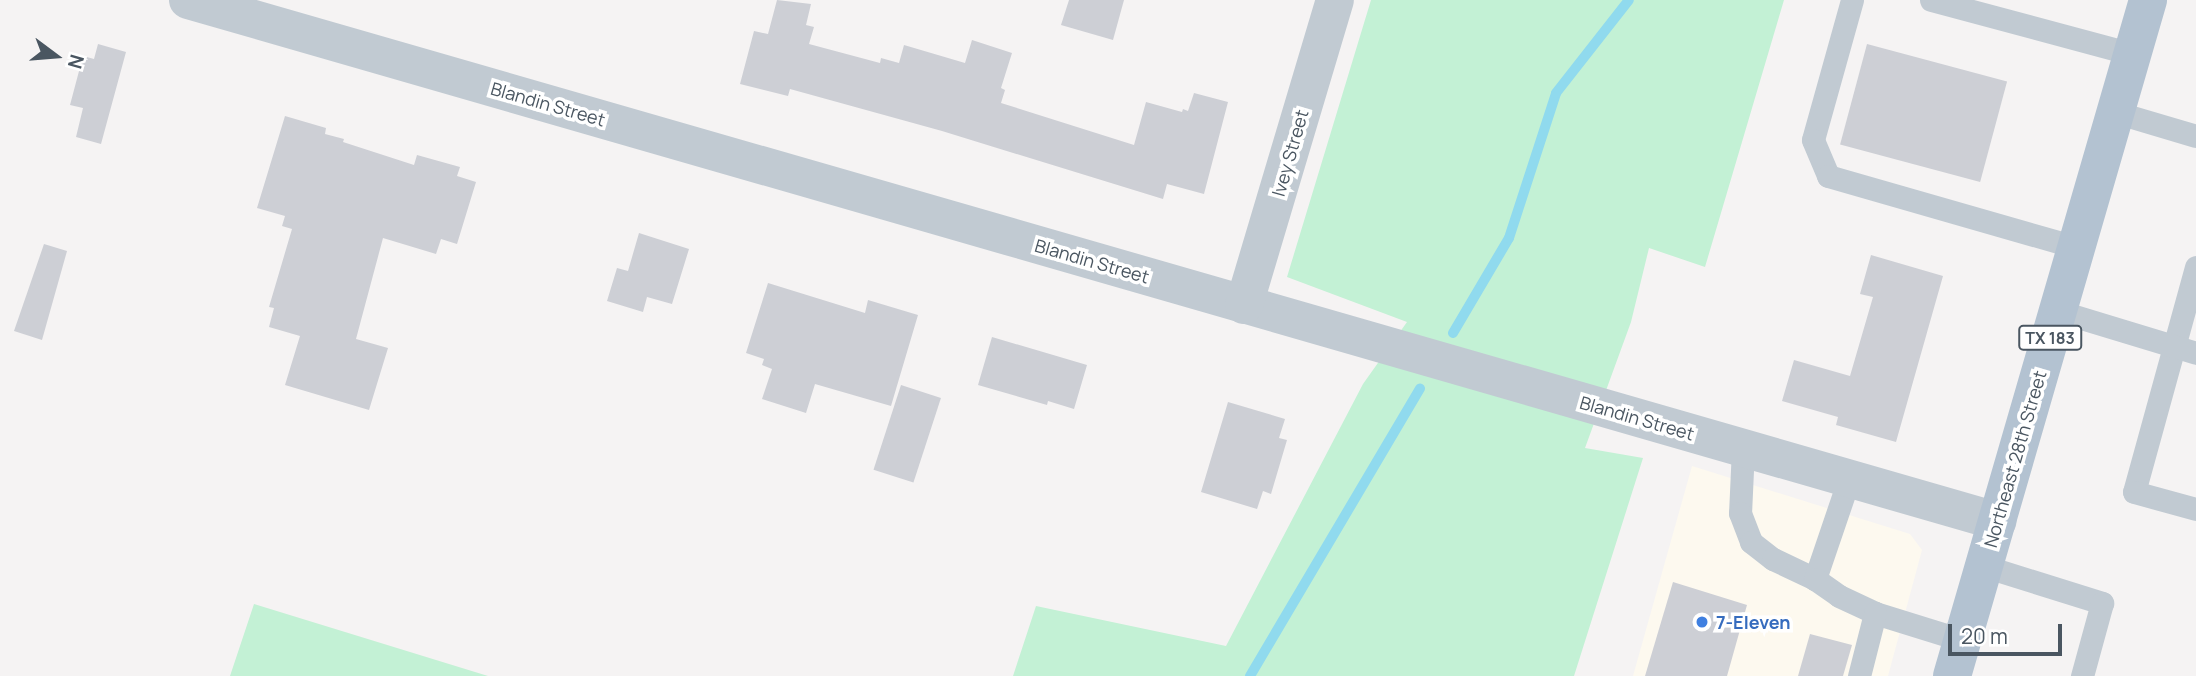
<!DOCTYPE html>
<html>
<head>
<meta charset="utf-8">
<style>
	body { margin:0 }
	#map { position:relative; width:2196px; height:676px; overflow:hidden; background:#f5f3f3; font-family:Manrope,sans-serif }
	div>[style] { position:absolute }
	.commercial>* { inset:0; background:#fdf9ef }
	.green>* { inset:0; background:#c3f1d5 }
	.stream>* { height:10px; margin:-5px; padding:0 5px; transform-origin:5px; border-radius:5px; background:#90daee }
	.building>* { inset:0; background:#cdcfd5; transform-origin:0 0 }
	.service>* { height:23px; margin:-11.5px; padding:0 11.5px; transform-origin:11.5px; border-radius:11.5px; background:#c1cad2 }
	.minor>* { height:38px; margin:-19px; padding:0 19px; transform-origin:19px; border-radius:19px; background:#c1cad2 }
	.primary>* { height:38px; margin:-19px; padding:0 19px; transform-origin:19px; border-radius:19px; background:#b3c2d1 }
	.dots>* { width:19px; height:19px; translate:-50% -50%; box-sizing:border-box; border:4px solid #fff; border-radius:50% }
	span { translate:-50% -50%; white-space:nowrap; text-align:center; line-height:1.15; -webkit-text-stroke:7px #fff; paint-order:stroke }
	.shield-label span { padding:2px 5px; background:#fff; border:2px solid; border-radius:5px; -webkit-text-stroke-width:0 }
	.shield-label { font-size:16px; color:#4a5661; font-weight:700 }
	.street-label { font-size:18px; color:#4a5661 }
	.shop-label { font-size:18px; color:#366cbe; font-weight:700 }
	.left { translate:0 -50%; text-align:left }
	.north { position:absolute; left:21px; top:21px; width:70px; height:70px; -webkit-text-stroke:5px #fff; paint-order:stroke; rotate:106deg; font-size:19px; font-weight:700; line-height:28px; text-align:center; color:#4a5661 }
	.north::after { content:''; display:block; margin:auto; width:24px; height:32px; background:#4a5661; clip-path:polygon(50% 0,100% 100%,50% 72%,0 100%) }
	.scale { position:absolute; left:1948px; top:624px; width:114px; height:32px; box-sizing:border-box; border:4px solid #4a5661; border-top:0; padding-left:9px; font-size:21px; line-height:24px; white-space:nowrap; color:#4a5661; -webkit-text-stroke:5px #fff; paint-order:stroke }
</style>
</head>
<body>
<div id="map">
	<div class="commercial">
		<div style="clip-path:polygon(1692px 466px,1910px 534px,1922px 550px,1888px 676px,1633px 676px)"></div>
	</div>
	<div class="green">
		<div style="clip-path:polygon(1371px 0,1784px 0,1705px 267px,1649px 248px,1631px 322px,1585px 448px,1643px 458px,1574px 676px,1013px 676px,1036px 606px,1226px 646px,1363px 384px,1407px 322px,1287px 277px)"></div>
		<div style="clip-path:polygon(254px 604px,488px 676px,230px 676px)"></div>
	</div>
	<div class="stream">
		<div style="left:1453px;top:333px;width:110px;rotate:-59.5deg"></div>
		<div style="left:1509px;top:238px;width:152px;rotate:-72deg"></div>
		<div style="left:1556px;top:93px;width:118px;rotate:-51.9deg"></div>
		<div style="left:1250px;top:676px;width:334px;rotate:-59.4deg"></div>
	</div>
	<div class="building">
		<div style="clip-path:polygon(777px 0,811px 4px,806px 25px,814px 27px,809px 44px,880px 63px,881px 58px,899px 63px,904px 45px,965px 63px,972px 40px,1012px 53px,1001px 88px,1005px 90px,1001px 103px,1134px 145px,1146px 102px,1182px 112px,1183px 109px,1188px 111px,1194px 93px,1228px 102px,1204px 194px,1167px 184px,1163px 199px,942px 131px,790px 89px,788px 96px,740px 84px,754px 31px,768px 34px)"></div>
		<div style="clip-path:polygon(1069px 0,1124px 0,1113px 40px,1061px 25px)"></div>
		<div style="clip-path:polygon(98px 44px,126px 52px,101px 144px,76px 137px,83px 108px,70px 105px,83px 56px,94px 59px)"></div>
		<div style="left:1867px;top:44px;width:145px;height:104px;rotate:15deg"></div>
		<div style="clip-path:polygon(285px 116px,326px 128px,325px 134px,344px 139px,343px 142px,414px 165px,417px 155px,460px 167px,457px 176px,476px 182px,457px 244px,441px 239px,436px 254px,383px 238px,356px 339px,388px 348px,369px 410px,285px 385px,300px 336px,269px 327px,274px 308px,269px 307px,292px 229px,282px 226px,285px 216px,257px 208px)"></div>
		<div style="clip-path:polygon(639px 233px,689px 249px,672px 304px,647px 297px,643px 312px,607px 301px,617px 268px,628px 271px)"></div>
		<div style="clip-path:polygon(44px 244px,67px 251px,42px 340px,14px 331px)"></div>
		<div style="clip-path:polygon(1871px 255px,1943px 276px,1896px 442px,1836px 425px,1838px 417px,1782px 401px,1794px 360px,1850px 376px,1873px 297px,1860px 294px)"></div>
		<div style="clip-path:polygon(768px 283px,865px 313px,868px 300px,918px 315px,891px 406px,815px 384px,806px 413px,762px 399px,772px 369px,762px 365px,764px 359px,746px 353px)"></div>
		<div style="clip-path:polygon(992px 337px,1087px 365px,1074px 409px,1048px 401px,1047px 405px,978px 385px)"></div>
		<div style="left:901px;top:385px;width:42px;height:89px;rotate:18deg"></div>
		<div style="clip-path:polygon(1228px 402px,1285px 419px,1279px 438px,1287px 440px,1271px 494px,1263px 491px,1257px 509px,1201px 492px)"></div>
		<div style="clip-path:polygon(1673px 582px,1747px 605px,1727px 676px,1645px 676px)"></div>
		<div style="clip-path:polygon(1810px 634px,1852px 645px,1843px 676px,1798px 676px)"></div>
	</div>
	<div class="service">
		<div style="left:1852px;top:0;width:145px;rotate:105.6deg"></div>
		<div style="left:1813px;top:140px;width:39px;rotate:67deg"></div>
		<div style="left:1828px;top:176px;width:258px;rotate:16deg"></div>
		<div style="left:1931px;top:0;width:208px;rotate:15deg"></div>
		<div style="left:2115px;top:112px;width:84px;rotate:16.5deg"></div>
		<div style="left:2196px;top:267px;width:233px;rotate:105.4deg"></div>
		<div style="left:2134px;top:492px;width:64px;rotate:15.3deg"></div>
		<div style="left:2058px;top:311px;width:144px;rotate:16.9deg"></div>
		<div style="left:1743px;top:448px;width:65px;rotate:92.6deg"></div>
		<div style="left:1740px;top:513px;width:31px;rotate:69deg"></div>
		<div style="left:1751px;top:542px;width:28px;rotate:38deg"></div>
		<div style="left:1773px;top:559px;width:47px;rotate:25.5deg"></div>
		<div style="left:1849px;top:479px;width:106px;rotate:108.8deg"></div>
		<div style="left:1815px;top:579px;width:29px;rotate:35deg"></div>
		<div style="left:1839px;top:596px;width:40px;rotate:25deg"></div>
		<div style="left:1875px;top:613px;width:91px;rotate:17.2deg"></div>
		<div style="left:1984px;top:566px;width:124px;rotate:17.4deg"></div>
		<div style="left:2102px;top:603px;width:76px;rotate:105.3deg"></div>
		<div style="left:1859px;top:676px;width:65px;rotate:-75.7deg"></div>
	</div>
	<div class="minor">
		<div style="left:188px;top:0;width:1883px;rotate:16.07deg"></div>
		<div style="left:1244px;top:305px;width:318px;rotate:-73.4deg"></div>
	</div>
	<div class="primary">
		<div style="left:1952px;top:676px;width:704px;rotate:-73.83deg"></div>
	</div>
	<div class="dots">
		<div style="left:1702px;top:622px;background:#3f7fe0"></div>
	</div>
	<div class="shield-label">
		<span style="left:2050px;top:338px">TX 183</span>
	</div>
	<div class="street-label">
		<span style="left:548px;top:104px;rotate:16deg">Blandin Street</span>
		<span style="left:1290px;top:153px;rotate:-74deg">Ivey Street</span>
		<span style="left:1092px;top:261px;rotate:16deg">Blandin Street</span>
		<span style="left:1637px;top:418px;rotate:16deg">Blandin Street</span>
		<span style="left:2015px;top:459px;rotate:-74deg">Northeast 28th Street</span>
	</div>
	<div class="shop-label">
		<span class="left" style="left:1716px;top:622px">7-Eleven</span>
	</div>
	<div class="north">N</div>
	<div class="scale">20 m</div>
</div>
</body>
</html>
